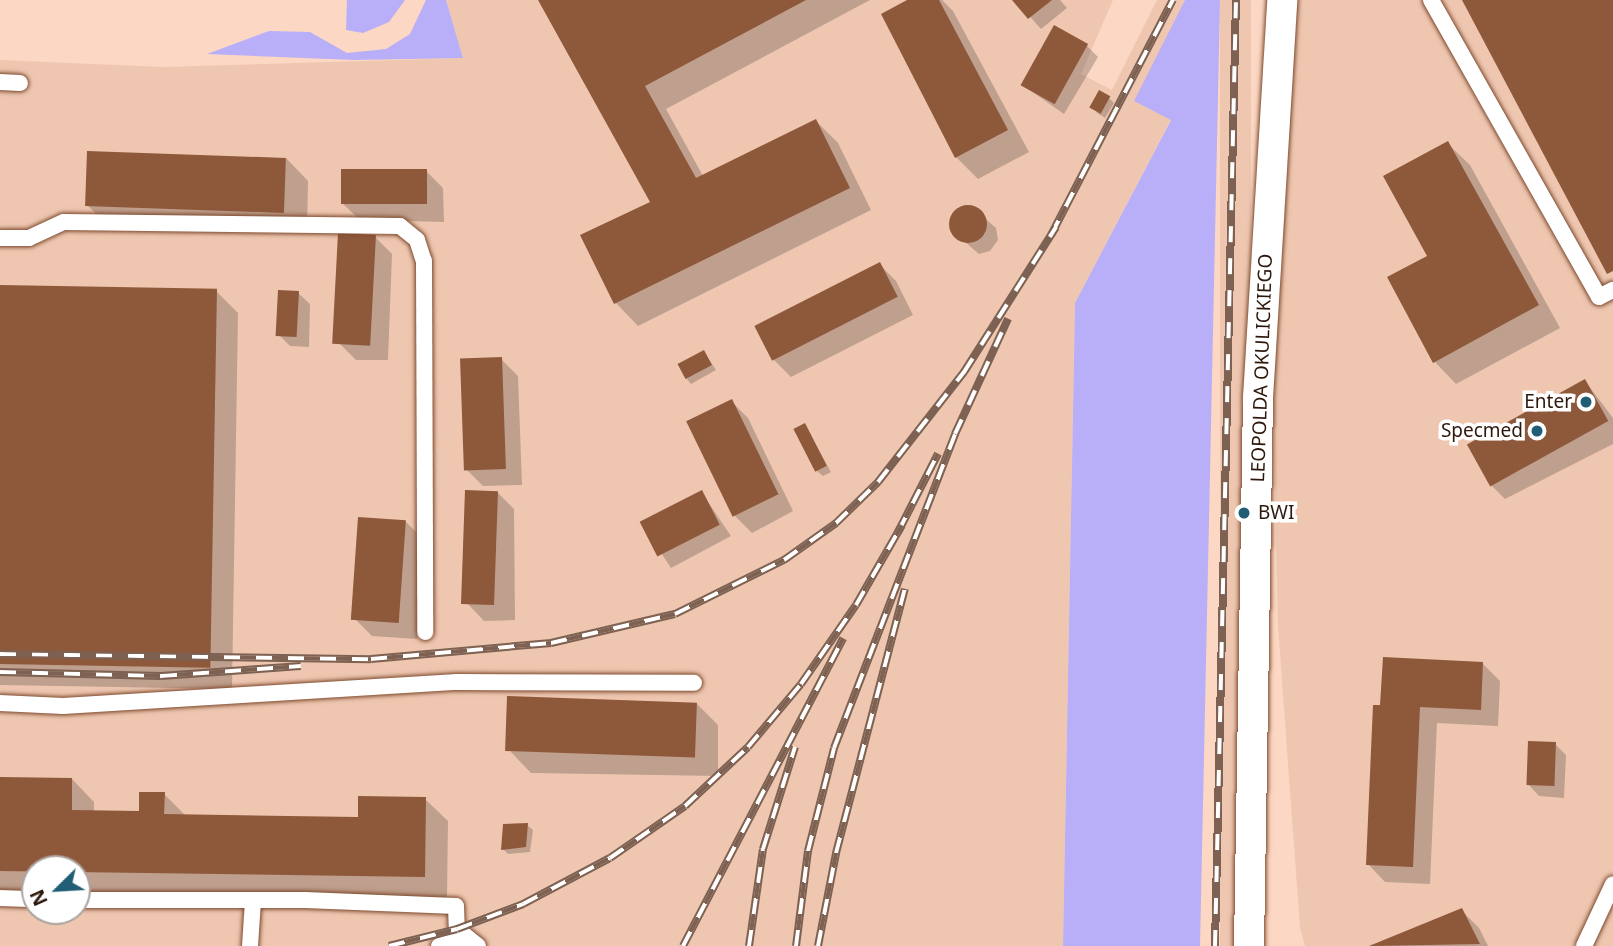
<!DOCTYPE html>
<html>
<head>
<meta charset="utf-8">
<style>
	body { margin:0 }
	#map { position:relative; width:1613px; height:946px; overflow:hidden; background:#fcd7c3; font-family:"Noto Sans",sans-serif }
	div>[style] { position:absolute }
	.built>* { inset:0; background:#efc7b1; transform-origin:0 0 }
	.green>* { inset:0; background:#b8aff8 }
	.shadow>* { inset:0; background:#0003 }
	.building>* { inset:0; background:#8e583b; transform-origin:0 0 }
	.round { border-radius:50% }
	.roads { filter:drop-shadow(0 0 2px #7e4a2d) drop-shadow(0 0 2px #7e4a2d) }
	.lane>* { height:16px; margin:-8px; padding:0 8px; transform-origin:8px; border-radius:8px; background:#fff }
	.street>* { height:30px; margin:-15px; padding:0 15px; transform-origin:15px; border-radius:15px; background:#fff }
	.rail>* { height:8px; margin-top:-4px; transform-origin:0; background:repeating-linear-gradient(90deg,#fff 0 16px,#7d6152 0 32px); box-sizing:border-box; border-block:2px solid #7d6152 }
	.dots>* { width:19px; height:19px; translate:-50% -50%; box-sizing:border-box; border:4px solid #fff; border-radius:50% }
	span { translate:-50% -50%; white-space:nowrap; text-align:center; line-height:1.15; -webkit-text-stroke:7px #fff; paint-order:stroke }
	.street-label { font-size:19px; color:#2e180c }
	.poi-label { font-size:19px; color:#2e180c }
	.right { translate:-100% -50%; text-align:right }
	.left { translate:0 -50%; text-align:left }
	.north { position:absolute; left:21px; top:855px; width:70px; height:70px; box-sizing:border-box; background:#fff; border:2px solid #aba39e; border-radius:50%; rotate:246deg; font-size:19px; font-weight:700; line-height:28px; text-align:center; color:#2e180c }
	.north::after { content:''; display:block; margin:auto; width:24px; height:32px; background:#225d76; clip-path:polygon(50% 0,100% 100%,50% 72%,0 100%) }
</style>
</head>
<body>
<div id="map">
	<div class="built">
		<div style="clip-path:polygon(evenodd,446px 0,1113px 0,1081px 74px,1112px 90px,1157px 0,1185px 0,1180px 14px,1171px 119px,1075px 303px,1063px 946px,0 946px,0 60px,164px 67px,463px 58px,446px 0,35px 869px,77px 869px,77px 911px,35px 911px,35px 869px)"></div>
		<div style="left:1220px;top:0;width:31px;height:946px"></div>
		<div style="clip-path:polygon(1290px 0,1613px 0,1613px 946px,1305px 946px,1300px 928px,1278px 626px,1273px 387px)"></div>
	</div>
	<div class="green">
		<div style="clip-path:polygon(347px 0,405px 0,389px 22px,363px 33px,346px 30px)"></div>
		<div style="clip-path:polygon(426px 0,446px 0,463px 58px,355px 60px,207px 54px,269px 31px,310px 32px,347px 53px,386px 49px,410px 34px)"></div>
		<div style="clip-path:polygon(1185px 0,1220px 0,1200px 946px,1063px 946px,1075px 303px,1171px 120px,1134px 101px)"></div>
	</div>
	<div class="shadow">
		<div style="clip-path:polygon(540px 0,870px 0,666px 109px,703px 176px,816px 121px,838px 143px,871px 210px,638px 326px,616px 303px,583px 236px,652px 203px)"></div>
		<div style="clip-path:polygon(911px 0,942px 0,953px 11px,1029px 152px,978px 179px,956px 157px)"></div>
		<div style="clip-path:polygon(1015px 0,1060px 0,1067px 8px,1041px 29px)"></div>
		<div style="clip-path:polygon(1087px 46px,1098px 57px,1064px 114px,1021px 84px)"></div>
		<div style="clip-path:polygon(1109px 98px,1114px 103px,1105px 118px,1096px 112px)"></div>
		<div style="clip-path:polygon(1447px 143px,1470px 165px,1560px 328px,1456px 384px,1434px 361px,1429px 256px)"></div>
		<div style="clip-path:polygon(286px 158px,308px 181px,307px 232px,111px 228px,88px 206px)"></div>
		<div style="clip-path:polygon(426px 171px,443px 188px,444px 222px,360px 220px,342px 203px)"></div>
		<div style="clip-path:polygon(972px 207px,996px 228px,998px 240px,990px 251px,979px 254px,952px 231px,952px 220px,959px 210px)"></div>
		<div style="clip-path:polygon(375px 237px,392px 254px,388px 360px,356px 360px,339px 343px)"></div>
		<div style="clip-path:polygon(879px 264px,896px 281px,913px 315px,791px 377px,774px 360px)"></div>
		<div style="clip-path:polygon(0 287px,216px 291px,238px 313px,232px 689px,0 685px)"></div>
		<div style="clip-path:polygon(298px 293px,310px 304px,309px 347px,290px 346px,279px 335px)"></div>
		<div style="clip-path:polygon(704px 352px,716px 370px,691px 384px,686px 378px)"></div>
		<div style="clip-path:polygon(501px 359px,518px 376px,522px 485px,483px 486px,466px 469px)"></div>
		<div style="clip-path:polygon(1585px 381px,1613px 418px,1613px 444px,1505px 499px,1488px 482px)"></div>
		<div style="clip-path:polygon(731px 401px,748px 418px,793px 511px,752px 533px,735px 516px)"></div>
		<div style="clip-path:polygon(805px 425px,831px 472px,823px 476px,817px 471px)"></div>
		<div style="clip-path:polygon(497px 492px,514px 509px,515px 620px,484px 621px,467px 603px)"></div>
		<div style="clip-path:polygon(702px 493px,731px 536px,671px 568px,642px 524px)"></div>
		<div style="clip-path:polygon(405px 521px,423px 539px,417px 639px,372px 636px,355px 619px)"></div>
		<div style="clip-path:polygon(1483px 664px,1500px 681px,1498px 726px,1437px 723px,1430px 884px,1385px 882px,1368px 864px,1382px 707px)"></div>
		<div style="clip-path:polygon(696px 703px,718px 725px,718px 776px,531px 773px,509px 750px)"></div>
		<div style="clip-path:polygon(1555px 744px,1566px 755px,1564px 798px,1539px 796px,1528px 784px)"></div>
		<div style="clip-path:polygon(0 778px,72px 779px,94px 802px,94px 812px,140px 813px,164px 794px,186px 816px,360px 819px,425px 799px,448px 821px,447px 898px,77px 893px,77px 869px,35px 869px,35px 892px,0 892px)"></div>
		<div style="clip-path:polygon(527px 825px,533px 830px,530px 852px,508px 854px,503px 849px)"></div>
		<div style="clip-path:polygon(1462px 911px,1479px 928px,1488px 946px,1373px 946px)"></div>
	</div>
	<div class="building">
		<div style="clip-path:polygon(538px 0,806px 0,645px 86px,696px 178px,816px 119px,850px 188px,614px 304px,580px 235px,650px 202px)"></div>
		<div style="clip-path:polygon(907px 0,939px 0,1008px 130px,955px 158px,881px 14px)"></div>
		<div style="clip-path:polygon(1012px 0,1052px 0,1028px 19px)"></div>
		<div style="clip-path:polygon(1462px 0,1613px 0,1613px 271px,1607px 274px)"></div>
		<div style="left:1054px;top:25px;width:39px;height:69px;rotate:29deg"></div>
		<div style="left:1099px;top:90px;width:13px;height:20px;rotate:29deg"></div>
		<div style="clip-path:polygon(1448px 141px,1539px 305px,1433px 363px,1387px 277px,1427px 256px,1383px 176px)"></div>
		<div style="left:87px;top:151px;width:199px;height:55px;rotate:2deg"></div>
		<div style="left:341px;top:169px;width:86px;height:35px"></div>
		<div class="round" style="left:949px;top:205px;width:38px;height:38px"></div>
		<div style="left:338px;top:233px;width:38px;height:111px;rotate:3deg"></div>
		<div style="left:880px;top:262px;width:39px;height:141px;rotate:63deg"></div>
		<div style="left:0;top:285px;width:217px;height:379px;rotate:1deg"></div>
		<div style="left:278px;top:290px;width:21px;height:46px;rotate:3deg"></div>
		<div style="left:704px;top:350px;width:17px;height:30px;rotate:62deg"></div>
		<div style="left:502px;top:357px;width:112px;height:42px;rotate:88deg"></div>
		<div style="left:1585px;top:379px;width:48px;height:135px;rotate:61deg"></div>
		<div style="left:732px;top:399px;width:106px;height:51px;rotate:64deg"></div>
		<div style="left:805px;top:423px;width:48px;height:13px;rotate:63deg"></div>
		<div style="left:465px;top:490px;width:33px;height:114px;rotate:2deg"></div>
		<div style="left:702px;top:490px;width:39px;height:70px;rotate:63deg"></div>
		<div style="left:358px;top:517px;width:48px;height:103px;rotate:4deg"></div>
		<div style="clip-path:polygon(1383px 657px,1483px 662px,1481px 710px,1420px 707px,1413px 867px,1366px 865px,1373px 705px,1380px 705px)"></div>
		<div style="left:507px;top:696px;width:190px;height:55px;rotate:2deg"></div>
		<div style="left:1528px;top:741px;width:28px;height:44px;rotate:2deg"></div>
		<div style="clip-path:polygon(0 777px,72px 778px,72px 810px,139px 811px,139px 792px,165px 792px,164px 814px,358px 817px,358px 796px,426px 797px,425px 877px,0 871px)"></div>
		<div style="clip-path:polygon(528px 823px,526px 847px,501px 850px,503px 824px)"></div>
		<div style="clip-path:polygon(1462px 908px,1480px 944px,1369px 946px)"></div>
	</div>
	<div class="roads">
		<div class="lane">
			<div style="left:1431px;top:0;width:341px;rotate:60.5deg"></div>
			<div style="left:1599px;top:297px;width:16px;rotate:-27deg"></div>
			<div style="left:0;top:82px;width:20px;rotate:3deg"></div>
			<div style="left:0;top:238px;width:29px"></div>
			<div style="left:29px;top:238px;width:38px;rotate:-25deg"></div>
			<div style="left:64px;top:222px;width:336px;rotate:0.7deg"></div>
			<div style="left:400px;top:226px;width:22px;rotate:39deg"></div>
			<div style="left:417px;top:240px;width:22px;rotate:72deg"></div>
			<div style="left:424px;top:261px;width:371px;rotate:89.8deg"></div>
			<div style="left:0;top:703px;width:63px;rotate:2.7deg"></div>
			<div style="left:63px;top:706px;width:395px;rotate:-3.5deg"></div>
			<div style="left:457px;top:682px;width:237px;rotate:0.2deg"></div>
			<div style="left:0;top:898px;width:35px;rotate:2deg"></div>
			<div style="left:77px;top:900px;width:228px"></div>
			<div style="left:305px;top:900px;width:151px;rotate:2.3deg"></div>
			<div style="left:456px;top:906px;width:23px;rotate:88deg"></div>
			<div style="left:457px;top:929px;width:27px;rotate:39deg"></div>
			<div style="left:250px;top:946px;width:45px;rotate:-86.2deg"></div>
			<div style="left:439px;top:946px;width:25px;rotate:-18deg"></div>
			<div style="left:1584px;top:946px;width:68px;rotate:-64.9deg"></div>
		</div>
		<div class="street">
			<div style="left:1249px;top:946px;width:548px;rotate:-89.06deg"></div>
			<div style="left:1258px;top:398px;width:399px;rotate:-86.5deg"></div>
		</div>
	</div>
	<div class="rail">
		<div style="left:1051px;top:235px;width:265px;rotate:-62.6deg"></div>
		<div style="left:898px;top:532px;width:88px;rotate:-62.9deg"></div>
		<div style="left:0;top:654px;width:371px;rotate:0.8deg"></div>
		<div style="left:371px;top:659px;width:181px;rotate:-5.1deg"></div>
		<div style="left:551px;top:643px;width:127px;rotate:-13.2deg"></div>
		<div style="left:675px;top:614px;width:122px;rotate:-26.4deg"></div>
		<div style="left:784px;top:560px;width:64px;rotate:-35.4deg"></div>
		<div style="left:836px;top:523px;width:59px;rotate:-44.3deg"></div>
		<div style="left:878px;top:482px;width:140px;rotate:-52deg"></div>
		<div style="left:964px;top:372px;width:172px;rotate:-57.6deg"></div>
		<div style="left:0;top:672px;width:161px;rotate:1.4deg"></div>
		<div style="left:161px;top:676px;width:140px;rotate:-4.1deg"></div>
		<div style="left:389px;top:946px;width:70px;rotate:-14deg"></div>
		<div style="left:457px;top:929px;width:71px;rotate:-20.7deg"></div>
		<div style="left:523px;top:904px;width:98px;rotate:-27.9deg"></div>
		<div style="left:610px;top:858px;width:91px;rotate:-34.7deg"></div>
		<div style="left:685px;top:806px;width:86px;rotate:-43.1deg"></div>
		<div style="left:748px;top:747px;width:82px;rotate:-49.9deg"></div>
		<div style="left:801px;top:684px;width:96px;rotate:-55.2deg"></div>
		<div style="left:856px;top:605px;width:92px;rotate:-60.1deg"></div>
		<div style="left:683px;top:946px;width:347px;rotate:-62.5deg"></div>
		<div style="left:749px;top:946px;width:98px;rotate:-81.8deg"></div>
		<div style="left:763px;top:849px;width:107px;rotate:-72.6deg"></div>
		<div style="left:796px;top:946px;width:96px;rotate:-82.8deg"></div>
		<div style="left:808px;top:851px;width:106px;rotate:-75.8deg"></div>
		<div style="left:834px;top:748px;width:337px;rotate:-68.9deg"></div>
		<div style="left:955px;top:434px;width:127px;rotate:-65.3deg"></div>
		<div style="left:818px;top:946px;width:95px;rotate:-79deg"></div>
		<div style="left:836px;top:853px;width:273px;rotate:-75.4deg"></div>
		<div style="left:1215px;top:946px;width:946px;rotate:-88.73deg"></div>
	</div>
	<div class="dots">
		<div style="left:1586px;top:402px;background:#225d76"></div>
		<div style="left:1537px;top:431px;background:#225d76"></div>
		<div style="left:1244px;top:513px;background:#225d76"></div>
	</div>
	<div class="street-label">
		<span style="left:1262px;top:368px;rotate:-88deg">LEOPOLDA OKULICKIEGO</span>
	</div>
	<div class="poi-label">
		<span class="right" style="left:1572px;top:402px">Enter</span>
		<span class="right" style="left:1523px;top:431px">Specmed</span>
		<span class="left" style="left:1258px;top:513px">BWI</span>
	</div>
	<div class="north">N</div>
</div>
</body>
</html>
